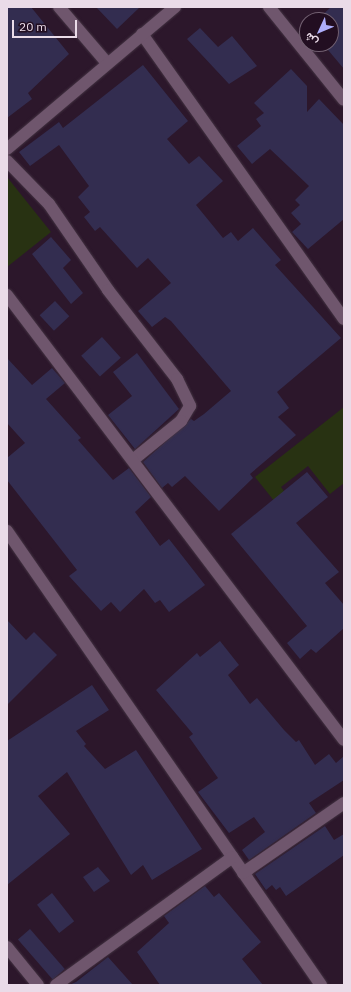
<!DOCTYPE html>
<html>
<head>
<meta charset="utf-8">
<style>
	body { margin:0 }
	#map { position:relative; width:351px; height:992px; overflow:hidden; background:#2c172b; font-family:"IBM Plex Sans",Vazirmatn,sans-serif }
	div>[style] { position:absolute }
	.green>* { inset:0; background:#283212 }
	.building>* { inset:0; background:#332d50; transform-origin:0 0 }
	.roads { filter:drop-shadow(0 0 1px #433342) drop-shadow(0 0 1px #433342) }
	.street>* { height:12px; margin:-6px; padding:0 6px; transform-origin:6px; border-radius:6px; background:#6f566d }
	span { translate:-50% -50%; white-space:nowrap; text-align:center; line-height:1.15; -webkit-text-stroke:4px #220e21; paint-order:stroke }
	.frame { position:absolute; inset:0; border:8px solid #eadbe8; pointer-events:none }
	.north { position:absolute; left:299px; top:12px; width:40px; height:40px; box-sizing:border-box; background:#220e21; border:1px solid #726071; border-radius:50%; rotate:226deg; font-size:11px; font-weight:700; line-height:16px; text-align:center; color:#eadbe8 }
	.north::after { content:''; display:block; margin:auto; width:14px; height:18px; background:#aeaefb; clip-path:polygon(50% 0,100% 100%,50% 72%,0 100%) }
	.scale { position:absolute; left:12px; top:20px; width:65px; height:18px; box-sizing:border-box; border:2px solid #eadbe8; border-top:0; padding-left:5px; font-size:12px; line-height:14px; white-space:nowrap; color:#eadbe8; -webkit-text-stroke:3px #220e21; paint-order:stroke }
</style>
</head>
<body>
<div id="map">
	<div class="green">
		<div style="clip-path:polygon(7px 177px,51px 232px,7px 267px)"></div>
		<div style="clip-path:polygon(344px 407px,344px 483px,330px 494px,308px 466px,281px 487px,286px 494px,275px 502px,255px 477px)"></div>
	</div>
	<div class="building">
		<div style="clip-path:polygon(7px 7px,31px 7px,69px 54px,28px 93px,32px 99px,7px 118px)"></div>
		<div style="clip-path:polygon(96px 7px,140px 7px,117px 29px)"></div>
		<div style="clip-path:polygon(331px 7px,344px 7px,344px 69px,323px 44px,331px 44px,331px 20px,317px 20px)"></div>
		<div style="clip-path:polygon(200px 28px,218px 47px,232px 36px,257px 66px,229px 84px,187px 39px)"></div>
		<div style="clip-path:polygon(143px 65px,188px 121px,167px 139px,189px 164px,199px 156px,223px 181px,196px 205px,223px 238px,231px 232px,238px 241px,253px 228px,281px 260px,275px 265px,341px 338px,277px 392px,289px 408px,278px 417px,296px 435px,250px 474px,253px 478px,219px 511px,185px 476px,172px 487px,168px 483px,162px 488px,143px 462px,191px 419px,194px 421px,204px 414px,231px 391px,171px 321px,165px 317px,152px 327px,138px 311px,171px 283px,148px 258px,137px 268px,100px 227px,95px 231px,84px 217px,90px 212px,78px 197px,89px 186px,59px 145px,30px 166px,19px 152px,59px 122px,63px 128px)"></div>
		<div style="clip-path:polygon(291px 69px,307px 86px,307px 112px,319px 99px,344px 125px,344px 219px,308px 249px,292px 232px,301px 224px,291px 213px,300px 205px,295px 200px,309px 186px,270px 149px,252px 164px,237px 146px,261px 126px,256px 119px,264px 113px,254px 103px)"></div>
		<div style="clip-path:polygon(51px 237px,71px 260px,63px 268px,83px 293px,71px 304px,32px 254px)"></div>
		<div style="left:55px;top:301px;width:21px;height:21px;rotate:47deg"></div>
		<div style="left:102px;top:337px;width:28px;height:28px;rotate:48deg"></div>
		<div style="clip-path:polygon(137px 353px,179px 409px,135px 449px,108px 415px,132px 396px,113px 372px)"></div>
		<div style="clip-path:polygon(7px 358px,32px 385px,52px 368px,65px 383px,46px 399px,81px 438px,78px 440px,113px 480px,129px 468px,151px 497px,135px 512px,160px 546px,169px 539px,205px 585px,169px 612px,160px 600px,155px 603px,144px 589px,120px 612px,111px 602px,101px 611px,69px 576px,77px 570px,7px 480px,7px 458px,25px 443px,7px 423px)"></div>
		<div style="clip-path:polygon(307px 472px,328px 497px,296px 523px,339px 572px,325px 583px,344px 605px,344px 628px,316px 653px,311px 649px,300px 659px,287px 643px,307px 626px,231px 534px)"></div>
		<div style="clip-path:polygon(7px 620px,26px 640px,34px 632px,57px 655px,7px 705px)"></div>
		<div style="clip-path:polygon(220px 641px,239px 665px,228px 675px,250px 704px,257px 698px,284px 730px,296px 742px,299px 740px,315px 765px,329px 754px,336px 763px,344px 756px,344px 780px,309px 803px,316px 813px,249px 860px,242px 850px,265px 832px,254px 817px,229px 833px,198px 792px,218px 778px,189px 737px,193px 734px,156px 690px,197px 653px,200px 657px)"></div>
		<div style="clip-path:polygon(92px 685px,109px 710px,76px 731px,86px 744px,84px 746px,105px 769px,136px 750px,202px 849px,152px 880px,143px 865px,131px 875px,67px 772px,38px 796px,70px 834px,7px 885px,7px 741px)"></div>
		<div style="clip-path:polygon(325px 826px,334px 840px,344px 834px,344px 855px,286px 896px,280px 887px,276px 890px,272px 885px,266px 890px,255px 874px)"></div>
		<div style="clip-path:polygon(98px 867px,110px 881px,94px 892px,83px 877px)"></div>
		<div style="clip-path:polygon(205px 886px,214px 897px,219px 893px,261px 942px,242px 959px,263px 985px,160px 985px,137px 952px,169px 923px,164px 916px)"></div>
		<div style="left:52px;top:893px;width:36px;height:19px;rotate:52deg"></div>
		<div style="left:30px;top:929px;width:53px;height:16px;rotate:49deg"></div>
		<div style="clip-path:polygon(108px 957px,133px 985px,69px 985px,76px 982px)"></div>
	</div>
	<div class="roads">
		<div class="street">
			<div style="left:59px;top:7px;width:74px;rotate:49.4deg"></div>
			<div style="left:269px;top:7px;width:119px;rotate:51.1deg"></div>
			<div style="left:142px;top:34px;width:349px;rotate:54.7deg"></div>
			<div style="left:7px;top:149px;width:220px;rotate:-40.2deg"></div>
			<div style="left:7px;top:161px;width:60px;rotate:45.7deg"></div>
			<div style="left:49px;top:204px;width:104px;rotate:55.5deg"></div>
			<div style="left:108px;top:290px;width:113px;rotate:52.2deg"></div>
			<div style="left:177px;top:379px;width:30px;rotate:64deg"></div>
			<div style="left:190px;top:406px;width:17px;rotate:121deg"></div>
			<div style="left:181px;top:421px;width:60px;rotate:141deg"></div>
			<div style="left:7px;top:295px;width:558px;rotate:52.86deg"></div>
			<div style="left:7px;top:531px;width:552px;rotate:55.33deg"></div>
			<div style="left:243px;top:873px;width:123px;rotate:-34.7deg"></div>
			<div style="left:7px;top:947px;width:49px;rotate:50.8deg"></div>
			<div style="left:56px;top:985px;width:218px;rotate:-35.9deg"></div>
		</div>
	</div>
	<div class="frame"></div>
	<div class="north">ش</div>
	<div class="scale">20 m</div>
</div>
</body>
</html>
